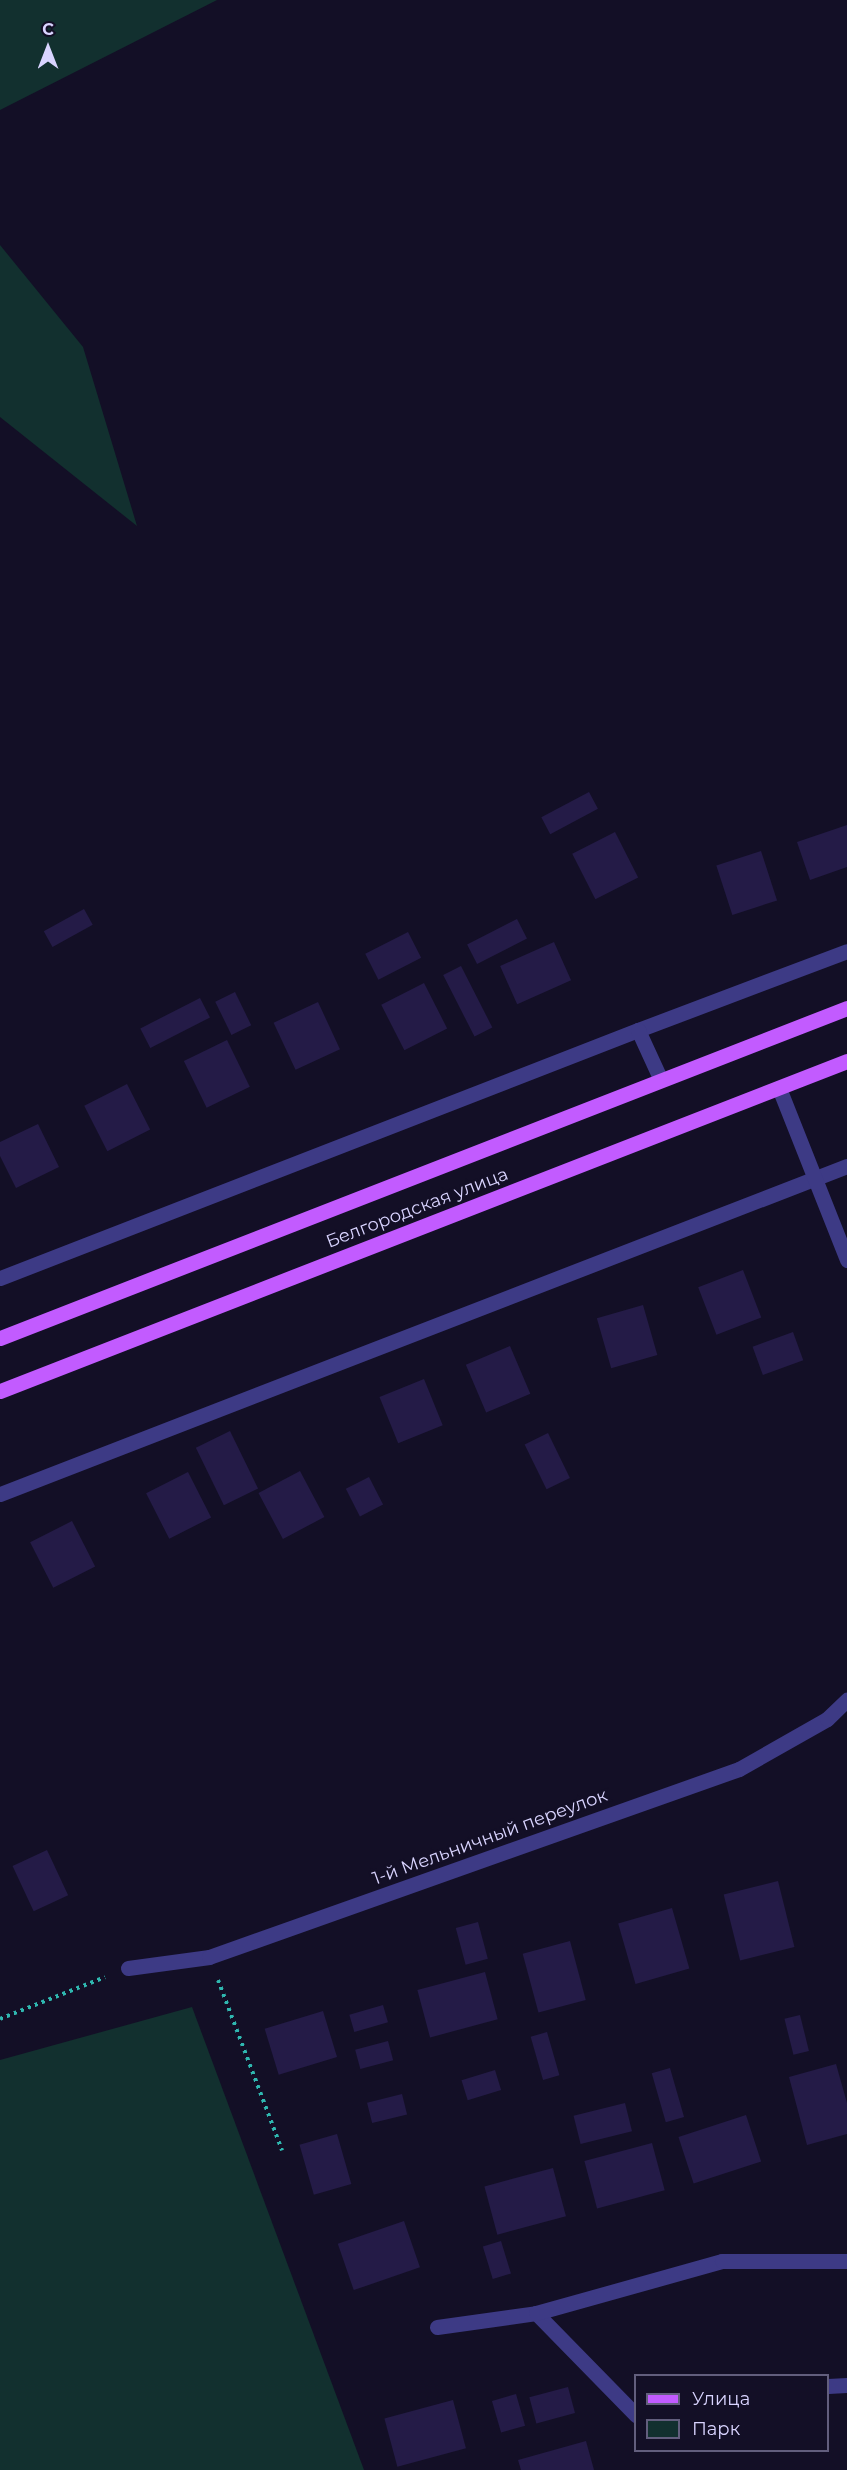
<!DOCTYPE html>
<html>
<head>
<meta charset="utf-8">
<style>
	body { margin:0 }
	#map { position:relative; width:847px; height:2470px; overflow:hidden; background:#130f26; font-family:Montserrat,sans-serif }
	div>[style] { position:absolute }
	.green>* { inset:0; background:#12302f }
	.building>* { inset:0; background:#241b47; transform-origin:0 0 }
	.path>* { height:4px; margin-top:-2px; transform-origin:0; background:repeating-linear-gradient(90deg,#2fb8b0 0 3px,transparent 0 7.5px) }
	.service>* { height:15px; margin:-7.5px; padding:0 7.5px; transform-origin:7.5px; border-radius:7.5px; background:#3d3a85 }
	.minor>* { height:15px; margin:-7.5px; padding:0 7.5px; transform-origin:7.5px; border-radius:7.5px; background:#3d3a85 }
	.primary>* { height:15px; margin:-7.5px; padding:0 7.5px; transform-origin:7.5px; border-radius:7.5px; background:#c25bff }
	span { translate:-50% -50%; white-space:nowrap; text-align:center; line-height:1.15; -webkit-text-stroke:4.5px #130f26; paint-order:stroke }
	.street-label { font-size:18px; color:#d9d4ff }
	.legend { position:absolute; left:634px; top:2374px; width:195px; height:78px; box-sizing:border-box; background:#130f26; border:2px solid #625e7d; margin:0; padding:8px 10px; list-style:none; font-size:18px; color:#d9d4ff }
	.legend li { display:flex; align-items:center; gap:12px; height:30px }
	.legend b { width:30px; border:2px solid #625e7d }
	.north { position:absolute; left:18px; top:18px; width:60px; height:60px; -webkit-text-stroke:4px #130f26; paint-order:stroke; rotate:0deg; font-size:16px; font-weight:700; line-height:24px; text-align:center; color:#d9d4ff }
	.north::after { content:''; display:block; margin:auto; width:21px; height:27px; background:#d9d4ff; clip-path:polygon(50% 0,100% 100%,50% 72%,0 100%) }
</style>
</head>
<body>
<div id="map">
	<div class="green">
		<div style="clip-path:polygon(0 0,217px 0,0 110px)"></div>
		<div style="clip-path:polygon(0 245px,83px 347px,137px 526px,0 417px)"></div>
		<div style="clip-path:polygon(192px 2007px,364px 2470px,0 2470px,0 2060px)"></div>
	</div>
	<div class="building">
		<div style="left:589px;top:792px;width:19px;height:54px;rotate:62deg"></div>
		<div style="clip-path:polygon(847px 825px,847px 867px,810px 880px,797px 842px)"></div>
		<div style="left:615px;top:832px;width:51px;height:48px;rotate:63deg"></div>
		<div style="left:761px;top:851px;width:52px;height:47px;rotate:72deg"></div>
		<div style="left:84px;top:909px;width:18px;height:46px;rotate:61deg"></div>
		<div style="left:517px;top:919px;width:22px;height:56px;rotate:63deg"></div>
		<div style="left:408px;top:932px;width:29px;height:48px;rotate:63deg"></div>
		<div style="left:554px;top:942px;width:42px;height:59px;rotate:66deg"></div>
		<div style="left:461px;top:966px;width:69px;height:20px;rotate:63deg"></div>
		<div style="left:424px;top:983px;width:51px;height:48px;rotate:63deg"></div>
		<div style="left:235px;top:992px;width:37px;height:22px;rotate:64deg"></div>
		<div style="left:200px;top:998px;width:22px;height:67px;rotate:63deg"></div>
		<div style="left:318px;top:1002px;width:52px;height:49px;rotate:65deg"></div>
		<div style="left:227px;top:1040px;width:52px;height:48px;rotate:64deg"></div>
		<div style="left:127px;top:1084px;width:51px;height:48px;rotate:63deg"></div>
		<div style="clip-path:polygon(38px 1124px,59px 1167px,16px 1188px,0 1156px,0 1142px)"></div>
		<div style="left:743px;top:1270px;width:51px;height:48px;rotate:69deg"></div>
		<div style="left:643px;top:1305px;width:52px;height:48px;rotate:74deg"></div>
		<div style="left:793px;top:1332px;width:30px;height:43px;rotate:70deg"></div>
		<div style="left:510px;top:1346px;width:52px;height:48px;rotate:67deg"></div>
		<div style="left:424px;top:1379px;width:50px;height:48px;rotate:68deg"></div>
		<div style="left:230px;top:1431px;width:64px;height:38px;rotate:64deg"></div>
		<div style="left:548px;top:1433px;width:50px;height:26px;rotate:64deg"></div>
		<div style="left:300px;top:1471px;width:52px;height:47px;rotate:62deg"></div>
		<div style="left:188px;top:1472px;width:51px;height:47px;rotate:63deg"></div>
		<div style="left:369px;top:1477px;width:31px;height:26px;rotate:63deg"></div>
		<div style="left:72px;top:1521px;width:51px;height:47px;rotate:63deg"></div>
		<div style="left:47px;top:1850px;width:50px;height:38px;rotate:65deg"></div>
		<div style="left:778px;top:1881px;width:68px;height:56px;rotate:76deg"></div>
		<div style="left:672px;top:1908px;width:63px;height:56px;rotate:74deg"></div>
		<div style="left:478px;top:1922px;width:38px;height:23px;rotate:75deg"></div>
		<div style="left:570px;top:1941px;width:61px;height:49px;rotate:75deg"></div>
		<div style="left:485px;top:1972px;width:49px;height:70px;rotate:75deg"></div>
		<div style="left:383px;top:2005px;width:18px;height:35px;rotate:74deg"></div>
		<div style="left:323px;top:2011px;width:48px;height:61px;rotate:73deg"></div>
		<div style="left:800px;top:2015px;width:37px;height:16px;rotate:76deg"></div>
		<div style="left:547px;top:2032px;width:45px;height:17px;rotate:74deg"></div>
		<div style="left:388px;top:2041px;width:20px;height:34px;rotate:75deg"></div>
		<div style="clip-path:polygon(836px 2064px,847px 2103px,847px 2134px,807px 2145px,789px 2077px)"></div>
		<div style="left:670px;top:2068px;width:51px;height:19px;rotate:74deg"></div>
		<div style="left:495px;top:2070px;width:21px;height:35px;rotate:73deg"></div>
		<div style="left:402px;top:2094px;width:21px;height:36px;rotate:76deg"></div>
		<div style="left:625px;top:2103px;width:29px;height:53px;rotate:76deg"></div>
		<div style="left:746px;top:2115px;width:49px;height:71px;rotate:72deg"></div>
		<div style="left:337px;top:2134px;width:52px;height:39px;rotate:74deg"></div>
		<div style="left:652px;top:2143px;width:49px;height:70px;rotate:75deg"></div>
		<div style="left:553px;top:2168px;width:50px;height:71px;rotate:75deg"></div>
		<div style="left:404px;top:2221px;width:49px;height:70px;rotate:71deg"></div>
		<div style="left:501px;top:2241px;width:34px;height:19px;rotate:73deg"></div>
		<div style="left:568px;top:2387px;width:27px;height:40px;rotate:75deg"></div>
		<div style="left:516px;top:2394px;width:33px;height:25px;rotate:74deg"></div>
		<div style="left:453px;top:2400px;width:50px;height:71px;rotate:75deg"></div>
		<div style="clip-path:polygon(586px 2441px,594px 2470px,521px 2470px,518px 2460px)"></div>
	</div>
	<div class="path">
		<div style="left:218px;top:1980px;width:182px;rotate:69.4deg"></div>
		<div style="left:0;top:2019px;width:113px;rotate:-21.8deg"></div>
	</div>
	<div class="service">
		<div style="left:638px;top:1030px;width:223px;rotate:-20.7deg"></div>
		<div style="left:0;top:1278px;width:685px;rotate:-21.24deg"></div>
		<div style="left:638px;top:1030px;width:53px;rotate:65.4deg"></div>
		<div style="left:0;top:1494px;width:908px;rotate:-21.17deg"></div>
		<div style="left:128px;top:1968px;width:82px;rotate:-7.7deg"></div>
		<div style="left:209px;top:1957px;width:562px;rotate:-19.53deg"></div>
		<div style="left:739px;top:1769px;width:101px;rotate:-29.6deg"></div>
		<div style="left:827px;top:1719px;width:28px;rotate:-44deg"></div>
		<div style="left:536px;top:2313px;width:143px;rotate:45.6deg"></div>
		<div style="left:437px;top:2327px;width:100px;rotate:-8deg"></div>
		<div style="left:536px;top:2313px;width:193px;rotate:-15.6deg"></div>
		<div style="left:722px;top:2261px;width:125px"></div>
		<div style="left:828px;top:2386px;width:19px;rotate:-3deg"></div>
	</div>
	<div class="minor">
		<div style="left:779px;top:1088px;width:185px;rotate:68.4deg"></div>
	</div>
	<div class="primary">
		<div style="left:0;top:1338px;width:909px;rotate:-21.29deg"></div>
		<div style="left:0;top:1391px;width:909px;rotate:-21.29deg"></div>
	</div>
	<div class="street-label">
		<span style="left:417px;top:1208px;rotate:-21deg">Белгородская улица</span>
		<span style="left:490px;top:1837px;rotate:-20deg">1-й Мельничный переулок</span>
	</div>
	<ul class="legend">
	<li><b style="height:8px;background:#c25bff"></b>Улица</li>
	<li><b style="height:16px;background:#12302f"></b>Парк</li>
	</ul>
	<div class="north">С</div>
</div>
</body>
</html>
